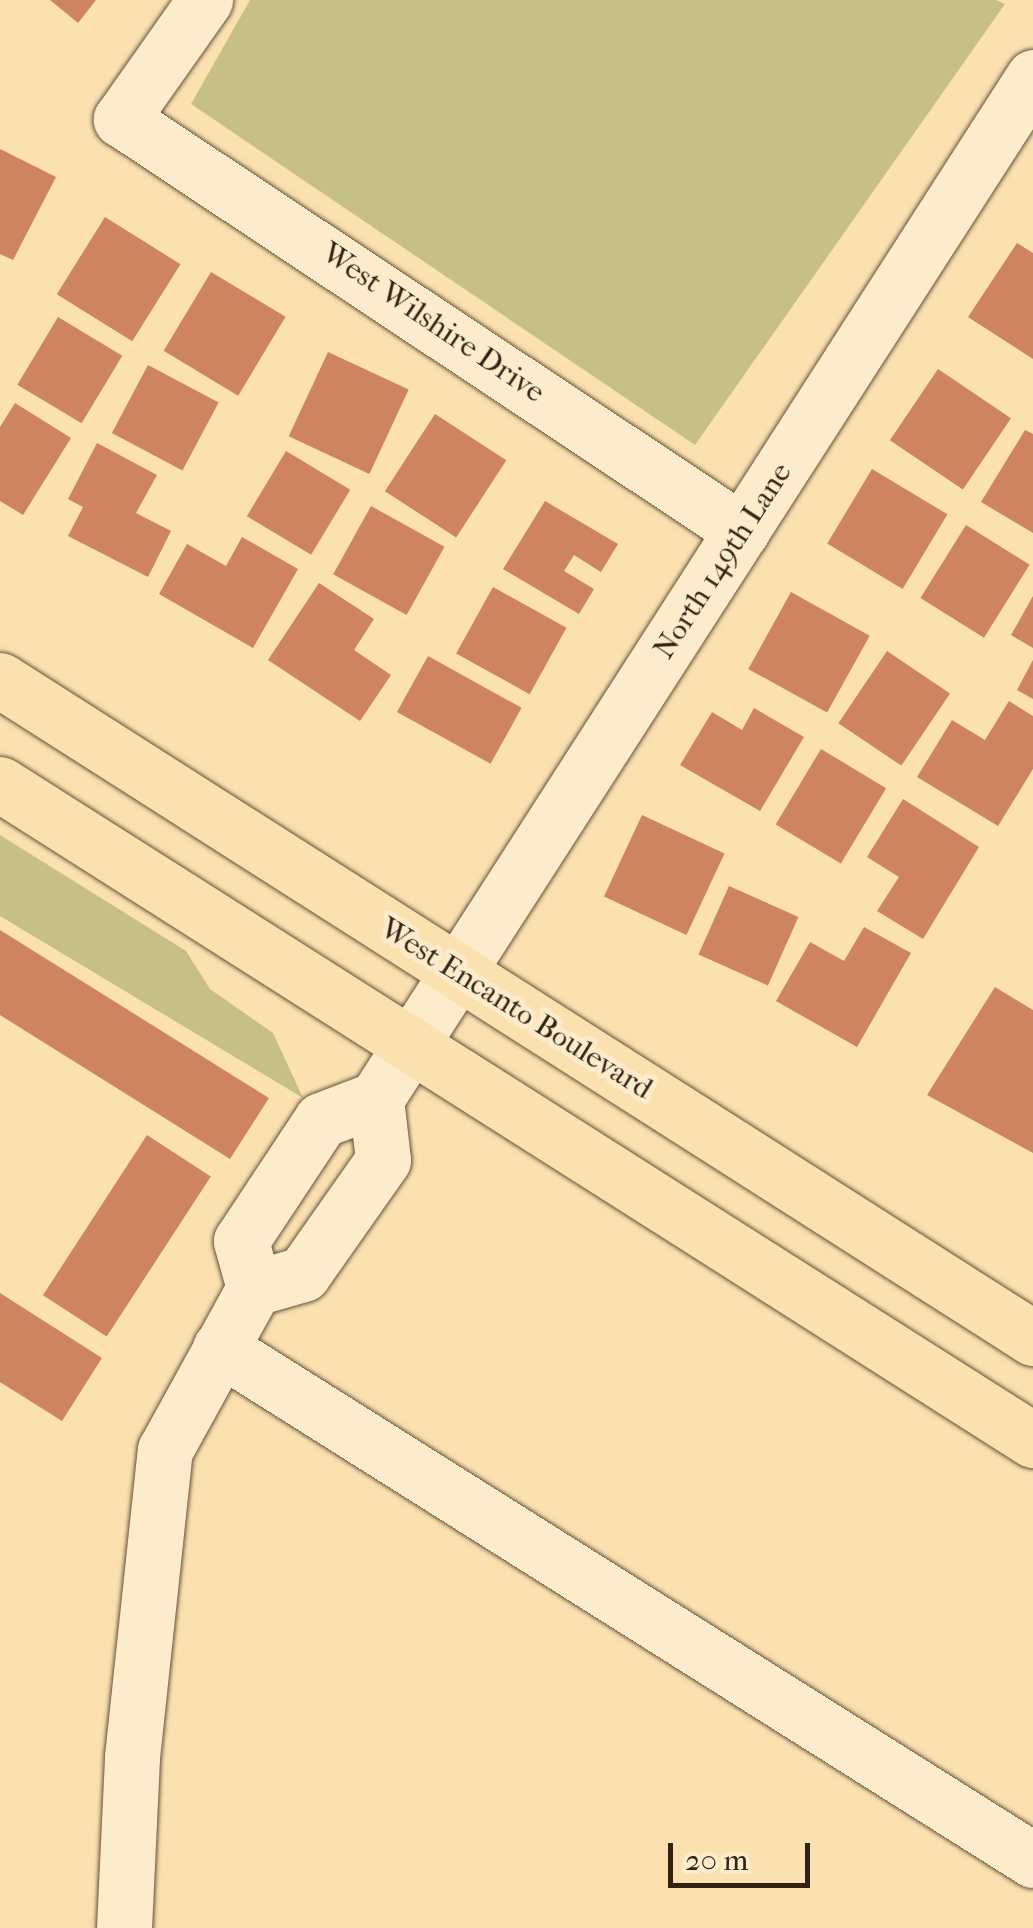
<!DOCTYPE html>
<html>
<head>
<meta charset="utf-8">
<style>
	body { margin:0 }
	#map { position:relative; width:1033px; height:1928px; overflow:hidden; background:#fce1b0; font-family:"IM FELL French Canon",serif }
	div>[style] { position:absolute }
	.green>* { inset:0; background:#c7c086 }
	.building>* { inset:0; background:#cd845f; transform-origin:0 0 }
	.roads { filter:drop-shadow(0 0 2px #64523c) drop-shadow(0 0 2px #64523c) }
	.minor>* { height:55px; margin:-27.5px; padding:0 27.5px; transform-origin:27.5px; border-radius:27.5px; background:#fdeccc }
	.major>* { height:55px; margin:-27.5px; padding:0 27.5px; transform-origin:27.5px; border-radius:27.5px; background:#fce1b0 }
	span { translate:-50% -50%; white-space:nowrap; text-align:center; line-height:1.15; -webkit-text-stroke:10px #fdeccc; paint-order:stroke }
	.street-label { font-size:30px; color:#322316 }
	.scale { position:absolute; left:668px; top:1843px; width:142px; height:45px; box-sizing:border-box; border:5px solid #322316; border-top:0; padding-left:12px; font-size:30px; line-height:35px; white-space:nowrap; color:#322316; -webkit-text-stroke:8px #fdeccc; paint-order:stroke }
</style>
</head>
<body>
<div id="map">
	<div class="green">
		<div style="clip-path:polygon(250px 0,996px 0,1005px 4px,695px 445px,191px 104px)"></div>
		<div style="clip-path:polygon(0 835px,186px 951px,210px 989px,273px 1033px,303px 1098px,0 916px)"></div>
	</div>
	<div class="building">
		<div style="clip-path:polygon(50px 0,96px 0,78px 23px)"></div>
		<div style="clip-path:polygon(0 149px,56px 177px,13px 260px,0 254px)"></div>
		<div style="left:105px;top:217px;width:89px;height:91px;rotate:32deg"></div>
		<div style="clip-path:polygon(1017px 243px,1033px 253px,1033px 359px,968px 317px)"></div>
		<div style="left:211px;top:272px;width:87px;height:92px;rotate:31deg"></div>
		<div style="left:58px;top:317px;width:75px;height:79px;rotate:31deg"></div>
		<div style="left:328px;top:352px;width:89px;height:93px;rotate:25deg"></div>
		<div style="left:148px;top:365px;width:80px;height:77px;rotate:28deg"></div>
		<div style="left:938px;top:369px;width:88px;height:86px;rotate:34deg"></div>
		<div style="clip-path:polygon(15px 403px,71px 438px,23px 515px,0 501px,0 427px)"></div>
		<div style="left:435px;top:414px;width:85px;height:92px;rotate:33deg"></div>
		<div style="clip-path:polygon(1025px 430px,1033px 434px,1033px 533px,981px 502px)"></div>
		<div style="clip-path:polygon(97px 443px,157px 475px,136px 513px,171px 531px,148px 577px,68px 536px,83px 507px,68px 499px)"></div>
		<div style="left:286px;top:451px;width:75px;height:76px;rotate:31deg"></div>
		<div style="left:872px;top:469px;width:88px;height:87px;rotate:31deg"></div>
		<div style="clip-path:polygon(545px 501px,618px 544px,601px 572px,574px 555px,564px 571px,594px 589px,579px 614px,503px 569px)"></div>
		<div style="left:371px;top:506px;width:84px;height:78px;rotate:29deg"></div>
		<div style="left:966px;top:525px;width:75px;height:86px;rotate:32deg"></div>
		<div style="clip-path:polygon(242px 537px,298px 569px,253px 648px,159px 594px,187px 544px,226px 566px)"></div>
		<div style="clip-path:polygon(319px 583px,374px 619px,354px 650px,391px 675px,360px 721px,268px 660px)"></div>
		<div style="left:493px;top:587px;width:84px;height:76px;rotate:29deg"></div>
		<div style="left:791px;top:592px;width:90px;height:88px;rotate:29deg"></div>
		<div style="clip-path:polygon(1033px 596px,1033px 648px,1011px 635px)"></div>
		<div style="left:887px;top:651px;width:76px;height:87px;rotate:34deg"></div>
		<div style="left:428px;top:656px;width:107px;height:64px;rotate:29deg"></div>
		<div style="clip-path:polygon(1033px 660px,1033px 699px,1017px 690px)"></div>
		<div style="clip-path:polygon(1009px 701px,1033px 716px,1033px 769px,998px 826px,917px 777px,952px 720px,985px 740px)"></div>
		<div style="clip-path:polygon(754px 708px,804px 737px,760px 811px,680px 765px,712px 712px,742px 730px)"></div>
		<div style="left:821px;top:749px;width:76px;height:88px;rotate:31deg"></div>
		<div style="clip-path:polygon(903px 799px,979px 847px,923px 939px,877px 911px,899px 877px,867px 857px)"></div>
		<div style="left:642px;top:815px;width:91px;height:90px;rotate:25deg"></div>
		<div style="left:729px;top:886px;width:76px;height:75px;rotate:24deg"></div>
		<div style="clip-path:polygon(864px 927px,911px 953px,857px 1047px,776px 1001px,810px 942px,844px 961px)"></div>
		<div style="clip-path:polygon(0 930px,269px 1098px,230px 1159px,0 1015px)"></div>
		<div style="clip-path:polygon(995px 987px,1033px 1010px,1033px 1153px,927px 1095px)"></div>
		<div style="left:147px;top:1135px;width:76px;height:191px;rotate:33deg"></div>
		<div style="clip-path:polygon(0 1293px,102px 1358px,62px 1421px,0 1382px)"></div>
	</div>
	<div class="roads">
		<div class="minor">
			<div style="left:205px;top:0;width:146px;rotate:125.2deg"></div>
			<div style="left:121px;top:119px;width:745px;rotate:33.56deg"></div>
			<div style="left:254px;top:1288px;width:51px;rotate:-15.9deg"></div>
			<div style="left:303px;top:1274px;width:139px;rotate:-54.9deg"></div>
			<div style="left:383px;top:1160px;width:61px;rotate:-96.5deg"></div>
			<div style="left:220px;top:1348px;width:961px;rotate:32.2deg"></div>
			<div style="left:124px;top:1928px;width:171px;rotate:-87.3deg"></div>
			<div style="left:132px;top:1757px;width:309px;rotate:-83.9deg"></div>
			<div style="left:165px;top:1450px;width:185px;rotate:-61.2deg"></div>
			<div style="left:254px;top:1288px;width:49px;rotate:-105.5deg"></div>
			<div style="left:241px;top:1241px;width:145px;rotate:-56.5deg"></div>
			<div style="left:321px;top:1120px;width:59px;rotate:-20.9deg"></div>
			<div style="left:376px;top:1099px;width:1215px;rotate:-57.26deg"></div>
		</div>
		<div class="major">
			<div style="left:0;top:680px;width:1225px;rotate:32.5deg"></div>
			<div style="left:0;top:784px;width:1224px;rotate:32.42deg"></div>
		</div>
	</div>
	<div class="street-label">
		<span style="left:433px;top:323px;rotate:34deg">West Wilshire Drive</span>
		<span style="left:723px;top:561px;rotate:-57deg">North 149th Lane</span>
		<span style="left:516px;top:1009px;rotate:32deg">West Encanto Boulevard</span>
	</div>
	<div class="scale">20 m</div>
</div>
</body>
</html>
